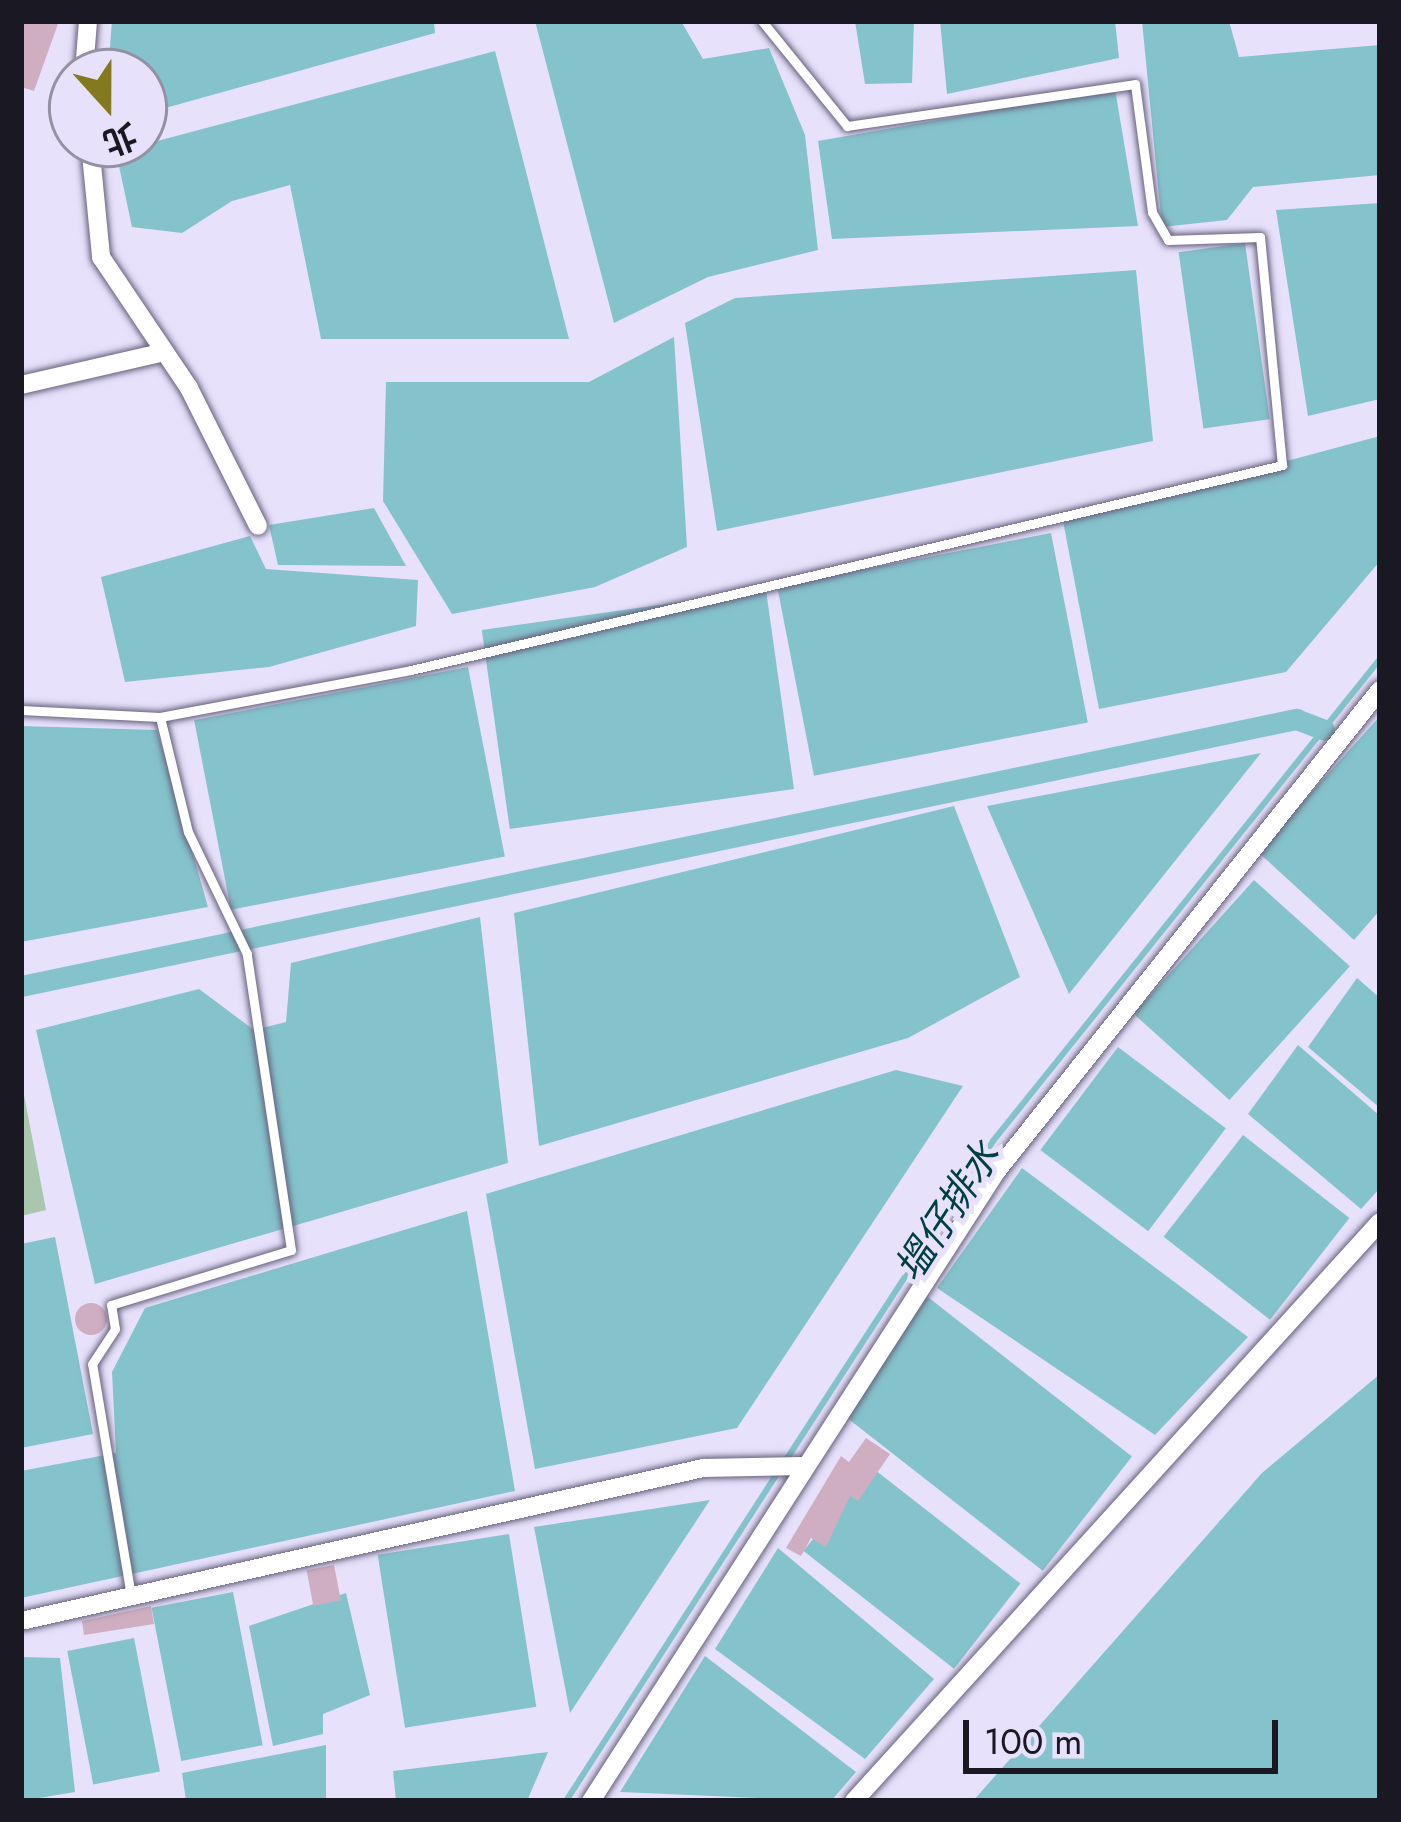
<!DOCTYPE html>
<html>
<head>
<meta charset="utf-8">
<style>
	body { margin:0 }
	#map { position:relative; width:1401px; height:1822px; overflow:hidden; background:#e7e1fc; font-family:Jost,"Noto Sans TC",sans-serif }
	div>[style] { position:absolute }
	.green>* { inset:0; background:#a8c7ae }
	.water>* { inset:0; background:#85c3cc; transform-origin:0 0 }
	.stream>* { height:6px; margin:-3px; padding:0 3px; transform-origin:3px; border-radius:3px; background:#85c3cc }
	.canal>* { height:21px; margin:-10.5px; padding:0 10.5px; transform-origin:10.5px; border-radius:10.5px; background:#85c3cc }
	.building>* { inset:0; background:#d0aec1; transform-origin:0 0 }
	.round { border-radius:50% }
	.roads { filter:drop-shadow(0 0 3px #66607c) drop-shadow(0 0 3px #66607c) }
	.service>* { height:9px; margin:-4.5px; padding:0 4.5px; transform-origin:4.5px; border-radius:4.5px; background:#fff }
	.minor>* { height:18px; margin:-9px; padding:0 9px; transform-origin:9px; border-radius:9px; background:#fff }
	span { translate:-50% -50%; white-space:nowrap; text-align:center; line-height:1.15; -webkit-text-stroke:10px #e7e1fc; paint-order:stroke }
	.water-label { font-size:39px; color:#003e45; font-style:italic }
	.frame { position:absolute; inset:0; border:24px solid #1a1823; pointer-events:none }
	.north { position:absolute; left:48px; top:48px; width:120px; height:120px; box-sizing:border-box; background:#e7e1fc; border:3px solid #9591a5; border-radius:50%; rotate:159deg; font-size:33px; font-weight:700; line-height:48px; text-align:center; color:#1a1823 }
	.north::after { content:''; display:block; margin:auto; width:42px; height:54px; background:#84791e; clip-path:polygon(50% 0,100% 100%,50% 72%,0 100%) }
	.scale { position:absolute; left:963px; top:1720px; width:315px; height:54px; box-sizing:border-box; border:6px solid #1a1823; border-top:0; padding-left:15px; font-size:36px; line-height:42px; white-space:nowrap; color:#1a1823; -webkit-text-stroke:9px #e7e1fc; paint-order:stroke }
</style>
</head>
<body>
<div id="map">
	<div class="green">
		<div style="clip-path:polygon(21px 1079px,46px 1210px,21px 1216px)"></div>
	</div>
	<div class="water">
		<div style="clip-path:polygon(112px 21px,434px 21px,435px 33px,144px 114px,144px 72px,108px 72px)"></div>
		<div style="clip-path:polygon(535px 21px,681px 21px,703px 59px,769px 48px,805px 135px,818px 250px,708px 277px,614px 323px)"></div>
		<div style="clip-path:polygon(855px 21px,914px 21px,912px 83px,865px 84px)"></div>
		<div style="clip-path:polygon(940px 21px,1115px 21px,1119px 58px,947px 94px)"></div>
		<div style="clip-path:polygon(1142px 21px,1229px 21px,1239px 57px,1380px 45px,1380px 175px,1253px 187px,1227px 220px,1162px 227px)"></div>
		<div style="clip-path:polygon(495px 51px,569px 339px,321px 339px,290px 185px,232px 201px,182px 233px,132px 227px,116px 152px)"></div>
		<div style="clip-path:polygon(1115px 89px,1138px 226px,832px 239px,818px 141px)"></div>
		<div style="clip-path:polygon(1380px 203px,1380px 399px,1308px 416px,1276px 210px)"></div>
		<div style="left:1245px;top:243px;width:178px;height:67px;rotate:82deg"></div>
		<div style="clip-path:polygon(1136px 270px,1153px 441px,717px 531px,685px 323px,735px 298px)"></div>
		<div style="clip-path:polygon(674px 337px,687px 547px,595px 587px,452px 614px,383px 501px,386px 382px,589px 382px)"></div>
		<div style="clip-path:polygon(1380px 436px,1380px 561px,1286px 672px,1099px 709px,1063px 521px)"></div>
		<div style="clip-path:polygon(374px 508px,406px 566px,278px 565px,269px 525px)"></div>
		<div style="left:1051px;top:533px;width:193px;height:279px;rotate:79deg"></div>
		<div style="clip-path:polygon(250px 536px,266px 569px,418px 580px,416px 626px,269px 667px,125px 682px,101px 577px)"></div>
		<div style="left:766px;top:590px;width:201px;height:287px;rotate:82deg"></div>
		<div style="left:468px;top:667px;width:193px;height:279px;rotate:79deg"></div>
		<div style="clip-path:polygon(1380px 716px,1380px 910px,1354px 940px,1258px 852px)"></div>
		<div style="clip-path:polygon(21px 726px,157px 730px,208px 907px,21px 942px)"></div>
		<div style="clip-path:polygon(1261px 753px,1069px 994px,987px 806px)"></div>
		<div style="clip-path:polygon(954px 806px,1020px 977px,908px 1038px,539px 1146px,514px 913px)"></div>
		<div style="left:1254px;top:880px;width:129px;height:180px;rotate:42deg"></div>
		<div style="clip-path:polygon(480px 917px,508px 1163px,95px 1284px,36px 1030px,199px 989px,254px 1030px,286px 1022px,291px 963px)"></div>
		<div style="clip-path:polygon(1357px 978px,1380px 998px,1380px 1108px,1308px 1047px)"></div>
		<div style="clip-path:polygon(1298px 1045px,1380px 1116px,1380px 1188px,1361px 1209px,1248px 1114px)"></div>
		<div style="left:1118px;top:1047px;width:135px;height:129px;rotate:37deg"></div>
		<div style="clip-path:polygon(896px 1070px,963px 1086px,737px 1428px,535px 1469px,486px 1194px)"></div>
		<div style="left:1243px;top:1135px;width:135px;height:129px;rotate:38deg"></div>
		<div style="clip-path:polygon(1022px 1168px,1248px 1337px,1155px 1435px,937px 1288px)"></div>
		<div style="clip-path:polygon(467px 1211px,515px 1491px,21px 1598px,21px 1471px,116px 1453px,112px 1372px,145px 1308px)"></div>
		<div style="clip-path:polygon(55px 1237px,93px 1434px,21px 1448px,21px 1244px)"></div>
		<div style="left:924px;top:1294px;width:264px;height:145px;rotate:38deg"></div>
		<div style="clip-path:polygon(1380px 1374px,1380px 1801px,973px 1801px,1262px 1473px)"></div>
		<div style="left:870px;top:1466px;width:191px;height:108px;rotate:38deg"></div>
		<div style="clip-path:polygon(710px 1500px,570px 1713px,534px 1527px)"></div>
		<div style="left:509px;top:1534px;width:175px;height:133px;rotate:81deg"></div>
		<div style="clip-path:polygon(778px 1548px,934px 1679px,865px 1759px,715px 1649px)"></div>
		<div style="left:233px;top:1592px;width:156px;height:83px;rotate:79deg"></div>
		<div style="clip-path:polygon(346px 1593px,370px 1695px,323px 1714px,323px 1734px,273px 1746px,249px 1626px)"></div>
		<div style="left:134px;top:1638px;width:136px;height:68px;rotate:79deg"></div>
		<div style="clip-path:polygon(705px 1656px,856px 1772px,831px 1801px,620px 1792px)"></div>
		<div style="clip-path:polygon(21px 1657px,60px 1658px,75px 1792px,21px 1801px)"></div>
		<div style="clip-path:polygon(326px 1745px,326px 1801px,186px 1801px,182px 1773px)"></div>
		<div style="clip-path:polygon(548px 1752px,527px 1801px,396px 1801px,393px 1771px)"></div>
	</div>
	<div class="stream">
		<div style="left:786px;top:1460px;width:380px;rotate:-57deg"></div>
		<div style="left:993px;top:1141px;width:618px;rotate:-51.24deg"></div>
		<div style="left:566px;top:1801px;width:393px;rotate:-57.2deg"></div>
	</div>
	<div class="canal">
		<div style="left:21px;top:986px;width:1303px;rotate:-11.83deg"></div>
		<div style="left:1296px;top:719px;width:30px;rotate:21deg"></div>
	</div>
	<div class="building">
		<div style="clip-path:polygon(21px 21px,59px 21px,34px 91px,21px 87px)"></div>
		<div class="round" style="left:75px;top:1303px;width:32px;height:32px"></div>
		<div style="clip-path:polygon(866px 1438px,890px 1454px,858px 1501px,850px 1496px,826px 1547px,811px 1538px,801px 1556px,786px 1548px,841px 1456px,849px 1462px)"></div>
		<div style="left:334px;top:1565px;width:36px;height:28px;rotate:79deg"></div>
		<div style="clip-path:polygon(151px 1606px,154px 1624px,84px 1635px,82px 1621px)"></div>
	</div>
	<div class="roads">
		<div class="service">
			<div style="left:21px;top:710px;width:139px;rotate:2.9deg"></div>
			<div style="left:160px;top:717px;width:255px;rotate:-10.6deg"></div>
			<div style="left:411px;top:670px;width:895px;rotate:-13.24deg"></div>
			<div style="left:1282px;top:465px;width:229px;rotate:-95.5deg"></div>
			<div style="left:1260px;top:237px;width:92px;rotate:178.1deg"></div>
			<div style="left:1168px;top:240px;width:32px;rotate:-120deg"></div>
			<div style="left:1152px;top:212px;width:129px;rotate:-97.6deg"></div>
			<div style="left:1135px;top:84px;width:291px;rotate:171.7deg"></div>
			<div style="left:847px;top:126px;width:135px;rotate:-129deg"></div>
			<div style="left:131px;top:1596px;width:235px;rotate:-99.5deg"></div>
			<div style="left:92px;top:1364px;width:42px;rotate:-56.7deg"></div>
			<div style="left:115px;top:1329px;width:24px;rotate:-99deg"></div>
			<div style="left:111px;top:1305px;width:188px;rotate:-17deg"></div>
			<div style="left:291px;top:1250px;width:299px;rotate:-98.5deg"></div>
			<div style="left:247px;top:954px;width:136px;rotate:-115.8deg"></div>
			<div style="left:188px;top:832px;width:118px;rotate:-103.7deg"></div>
		</div>
		<div class="minor">
			<div style="left:84px;top:72px;width:51px;rotate:-85.5deg"></div>
			<div style="left:90px;top:144px;width:114px;rotate:84.4deg"></div>
			<div style="left:101px;top:257px;width:158px;rotate:56.1deg"></div>
			<div style="left:189px;top:388px;width:154px;rotate:63.4deg"></div>
			<div style="left:21px;top:385px;width:144px;rotate:-12.9deg"></div>
			<div style="left:21px;top:1621px;width:699px;rotate:-12.64deg"></div>
			<div style="left:703px;top:1468px;width:99px;rotate:-1.2deg"></div>
			<div style="left:591px;top:1801px;width:748px;rotate:-57.22deg"></div>
			<div style="left:996px;top:1172px;width:616px;rotate:-51.46deg"></div>
			<div style="left:854px;top:1801px;width:782px;rotate:-47.75deg"></div>
		</div>
	</div>
	<div class="water-label">
		<span style="left:948px;top:1212px;rotate:-57deg">塭仔排水</span>
	</div>
	<div class="frame"></div>
	<div class="north">北</div>
	<div class="scale">100 m</div>
</div>
</body>
</html>
